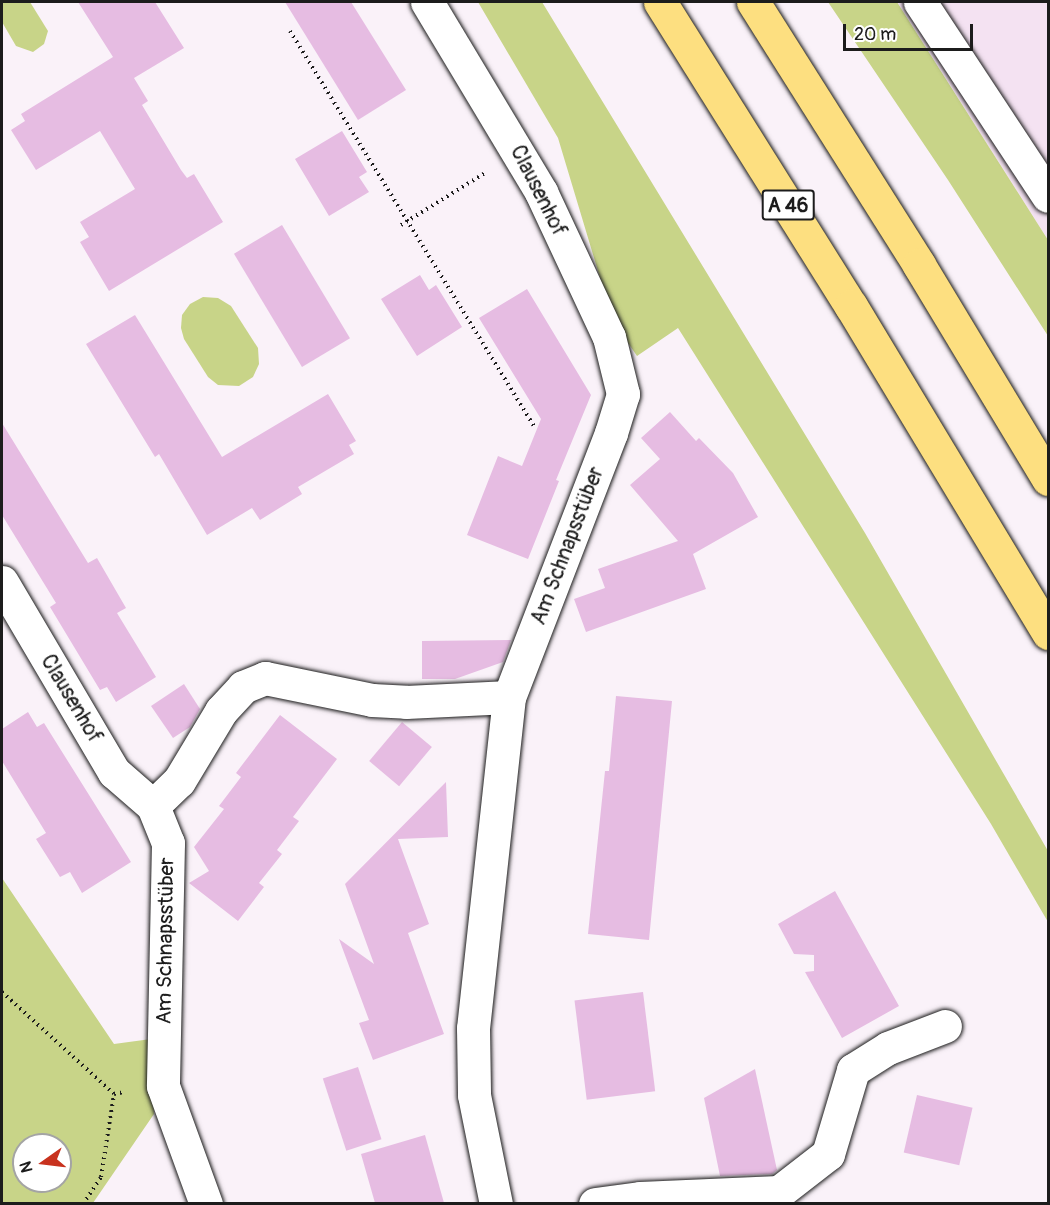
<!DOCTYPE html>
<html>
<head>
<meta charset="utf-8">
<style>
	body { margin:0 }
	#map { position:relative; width:1050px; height:1205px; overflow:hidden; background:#faf2f9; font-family:Pangolin,sans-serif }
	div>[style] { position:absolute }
	.built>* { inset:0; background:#f4e2f2 }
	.green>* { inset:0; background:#c8d488 }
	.building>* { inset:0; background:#e6bce2; transform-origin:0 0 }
	.path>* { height:4px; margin-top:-2px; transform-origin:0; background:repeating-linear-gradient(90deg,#1c1c1c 0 1.5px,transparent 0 6px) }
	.roads { filter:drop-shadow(0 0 2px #1c1c1c) drop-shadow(0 0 2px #1c1c1c) }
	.minor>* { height:33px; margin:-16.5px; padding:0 16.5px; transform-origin:16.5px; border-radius:16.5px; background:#fff }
	.highway>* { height:33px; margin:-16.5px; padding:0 16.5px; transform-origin:16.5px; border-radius:16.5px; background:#fddf80 }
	span { translate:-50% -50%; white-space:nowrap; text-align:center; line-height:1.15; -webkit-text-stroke:5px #fff; paint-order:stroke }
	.shield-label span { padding:2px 4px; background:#fff; border:2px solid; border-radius:4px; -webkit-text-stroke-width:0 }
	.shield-label { font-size:20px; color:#1c1c1c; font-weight:700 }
	.street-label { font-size:21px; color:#1c1c1c }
	.frame { position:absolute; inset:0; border:3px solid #1c1c1c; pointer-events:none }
	.north { position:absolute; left:12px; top:1133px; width:60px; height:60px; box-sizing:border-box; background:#fff; border:2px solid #a4a4a4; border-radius:50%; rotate:256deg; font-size:16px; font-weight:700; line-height:24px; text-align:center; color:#1c1c1c }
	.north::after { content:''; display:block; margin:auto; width:21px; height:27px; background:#c8321e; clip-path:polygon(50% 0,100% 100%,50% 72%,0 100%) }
	.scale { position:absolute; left:843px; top:24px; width:130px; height:27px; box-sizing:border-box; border:3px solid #1c1c1c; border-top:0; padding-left:8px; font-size:18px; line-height:21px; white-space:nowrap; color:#1c1c1c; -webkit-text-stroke:4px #fff; paint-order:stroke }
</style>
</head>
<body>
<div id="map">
	<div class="built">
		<div style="clip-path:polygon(897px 2px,1048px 2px,1048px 240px)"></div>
	</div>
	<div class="green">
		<div style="clip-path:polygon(2px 2px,30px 2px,48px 31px,44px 44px,33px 52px,16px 46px,2px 22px)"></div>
		<div style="clip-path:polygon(478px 2px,542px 2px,865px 533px,1048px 851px,1048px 922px,991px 824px,678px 328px,637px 356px,613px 321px,558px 138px)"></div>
		<div style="clip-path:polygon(828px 2px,897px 2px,1048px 240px,1048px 336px,948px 180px)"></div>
		<div style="clip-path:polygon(203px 297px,218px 298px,231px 306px,258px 348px,259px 364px,253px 377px,239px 386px,218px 385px,208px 377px,184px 339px,181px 328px,182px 315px,190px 304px)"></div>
		<div style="clip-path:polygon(evenodd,2px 878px,114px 1044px,151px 1039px,154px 1114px,93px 1203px,2px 1203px,2px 878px,24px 1145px,60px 1145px,60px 1181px,24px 1181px,24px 1145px)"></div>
	</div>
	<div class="building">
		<div style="clip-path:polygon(78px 2px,155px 2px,184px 48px,134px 78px,148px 101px,142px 105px,181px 170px,187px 178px,194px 174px,223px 222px,109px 291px,80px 242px,89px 237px,80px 222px,135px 189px,100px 131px,36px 170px,11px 130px,25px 121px,21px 114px,113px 57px)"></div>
		<div style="clip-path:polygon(285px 2px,351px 2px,406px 90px,358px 120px)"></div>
		<div style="clip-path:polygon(342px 131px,367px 172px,359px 177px,369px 192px,329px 216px,295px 159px)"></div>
		<div style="left:282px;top:225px;width:132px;height:56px;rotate:59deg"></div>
		<div style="clip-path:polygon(420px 275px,429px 290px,436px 285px,462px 327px,417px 356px,381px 299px)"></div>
		<div style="clip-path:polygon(527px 289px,591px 395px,556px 480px,559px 481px,528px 559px,467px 535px,498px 456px,522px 466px,541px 419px,479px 318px)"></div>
		<div style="clip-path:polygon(135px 315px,222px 457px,328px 394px,356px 441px,349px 445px,354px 454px,298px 487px,302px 494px,260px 520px,252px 508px,207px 535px,159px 454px,155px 457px,86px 344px)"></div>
		<div style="clip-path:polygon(670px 412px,696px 441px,699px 438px,733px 473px,758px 517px,693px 554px,706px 589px,586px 632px,574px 599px,605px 588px,598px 569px,678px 541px,630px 485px,660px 459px,641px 438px)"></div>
		<div style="clip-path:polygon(2px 423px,88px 563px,97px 558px,126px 608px,117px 613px,156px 677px,116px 702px,107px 687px,100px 690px,50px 607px,56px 603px,2px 515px)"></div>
		<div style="clip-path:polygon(511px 640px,503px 662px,455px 679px,422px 679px,422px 641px)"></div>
		<div style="clip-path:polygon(184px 684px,200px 709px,190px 727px,173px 738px,151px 706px)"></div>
		<div style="clip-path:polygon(616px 696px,672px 701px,649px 940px,588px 934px,605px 771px,609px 771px)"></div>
		<div style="clip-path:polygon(28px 712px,37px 727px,44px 723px,131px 862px,82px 893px,70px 872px,60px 877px,36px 839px,46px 833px,2px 761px,2px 729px)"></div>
		<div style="clip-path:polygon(280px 715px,337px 759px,293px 817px,299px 821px,277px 850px,282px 854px,259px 883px,264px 887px,238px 921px,189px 883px,209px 871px,194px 847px,224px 809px,219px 806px,241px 777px,236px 773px)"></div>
		<div style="left:402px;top:722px;width:39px;height:51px;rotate:40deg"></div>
		<div style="clip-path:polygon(446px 782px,448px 837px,398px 839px,429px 924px,408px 933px,444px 1034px,373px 1060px,359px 1023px,369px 1020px,339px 939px,374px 964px,345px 884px)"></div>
		<div style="clip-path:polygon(835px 891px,899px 1006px,842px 1038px,805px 972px,814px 971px,814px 955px,794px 954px,778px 924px)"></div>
		<div style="left:643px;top:992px;width:100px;height:69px;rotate:83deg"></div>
		<div style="left:358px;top:1067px;width:76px;height:37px;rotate:72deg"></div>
		<div style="clip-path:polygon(755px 1069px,777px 1170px,772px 1174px,720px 1176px,704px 1098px)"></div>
		<div style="left:917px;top:1095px;width:57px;height:59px;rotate:13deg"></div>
		<div style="clip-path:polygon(425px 1135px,444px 1203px,375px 1203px,361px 1154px)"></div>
	</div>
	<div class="path">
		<div style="left:290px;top:31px;width:467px;rotate:58.3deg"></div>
		<div style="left:401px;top:225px;width:99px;rotate:-31.8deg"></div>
		<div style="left:2px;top:992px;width:151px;rotate:42.3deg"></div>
		<div style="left:114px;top:1094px;width:10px;rotate:-11deg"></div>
		<div style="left:83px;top:1204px;width:32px;rotate:-56deg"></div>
		<div style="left:101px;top:1177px;width:84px;rotate:-81.1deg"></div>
	</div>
	<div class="roads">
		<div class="minor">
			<div style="left:427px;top:2px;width:222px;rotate:59deg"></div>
			<div style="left:541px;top:192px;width:160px;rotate:64.9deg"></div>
			<div style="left:609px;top:337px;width:59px;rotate:76.2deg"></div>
			<div style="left:623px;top:394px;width:41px;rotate:107.1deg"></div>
			<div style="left:611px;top:433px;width:283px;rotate:111.1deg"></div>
			<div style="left:509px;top:697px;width:333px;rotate:96.2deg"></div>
			<div style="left:473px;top:1028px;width:67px;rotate:89.1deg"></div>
			<div style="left:474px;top:1095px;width:111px;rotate:78.6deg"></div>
			<div style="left:920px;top:2px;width:232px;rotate:56.6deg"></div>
			<div style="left:2px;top:582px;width:221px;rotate:59.5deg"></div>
			<div style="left:114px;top:772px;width:52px;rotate:41.1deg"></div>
			<div style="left:153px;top:806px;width:40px;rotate:68deg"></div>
			<div style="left:168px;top:843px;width:243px;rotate:91.2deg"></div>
			<div style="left:163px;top:1086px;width:126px;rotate:70deg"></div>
			<div style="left:153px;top:806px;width:36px;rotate:-44deg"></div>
			<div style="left:179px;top:781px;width:82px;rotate:-59deg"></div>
			<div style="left:221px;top:711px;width:33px;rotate:-47deg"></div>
			<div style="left:243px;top:687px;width:24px;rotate:-22deg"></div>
			<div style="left:265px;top:678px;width:109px;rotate:11.6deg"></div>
			<div style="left:372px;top:700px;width:34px;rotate:3deg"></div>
			<div style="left:406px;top:702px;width:103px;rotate:-2.8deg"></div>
			<div style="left:595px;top:1204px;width:45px;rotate:-7.6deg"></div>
			<div style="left:640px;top:1198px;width:139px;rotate:-2.5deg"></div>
			<div style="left:779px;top:1192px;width:62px;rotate:-37.8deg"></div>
			<div style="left:828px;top:1154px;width:88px;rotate:-73.4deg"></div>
			<div style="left:853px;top:1070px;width:41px;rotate:-32.2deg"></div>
			<div style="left:888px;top:1048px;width:61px;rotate:-21.1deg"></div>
		</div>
		<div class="highway">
			<div style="left:660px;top:2px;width:359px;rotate:57.9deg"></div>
			<div style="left:851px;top:306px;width:382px;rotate:58.9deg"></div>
			<div style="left:753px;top:2px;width:311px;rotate:57.7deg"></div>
			<div style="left:919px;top:265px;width:250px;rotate:58.9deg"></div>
		</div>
	</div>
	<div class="shield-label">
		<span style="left:788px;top:205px">A 46</span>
	</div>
	<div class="street-label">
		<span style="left:538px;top:191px;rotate:63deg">Clausenhof</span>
		<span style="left:568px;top:546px;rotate:-69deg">Am Schnapsstüber</span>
		<span style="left:71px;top:699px;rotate:59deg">Clausenhof</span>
		<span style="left:166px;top:941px;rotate:-89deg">Am Schnapsstüber</span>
	</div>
	<div class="frame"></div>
	<div class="north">N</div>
	<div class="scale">20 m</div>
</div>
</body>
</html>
